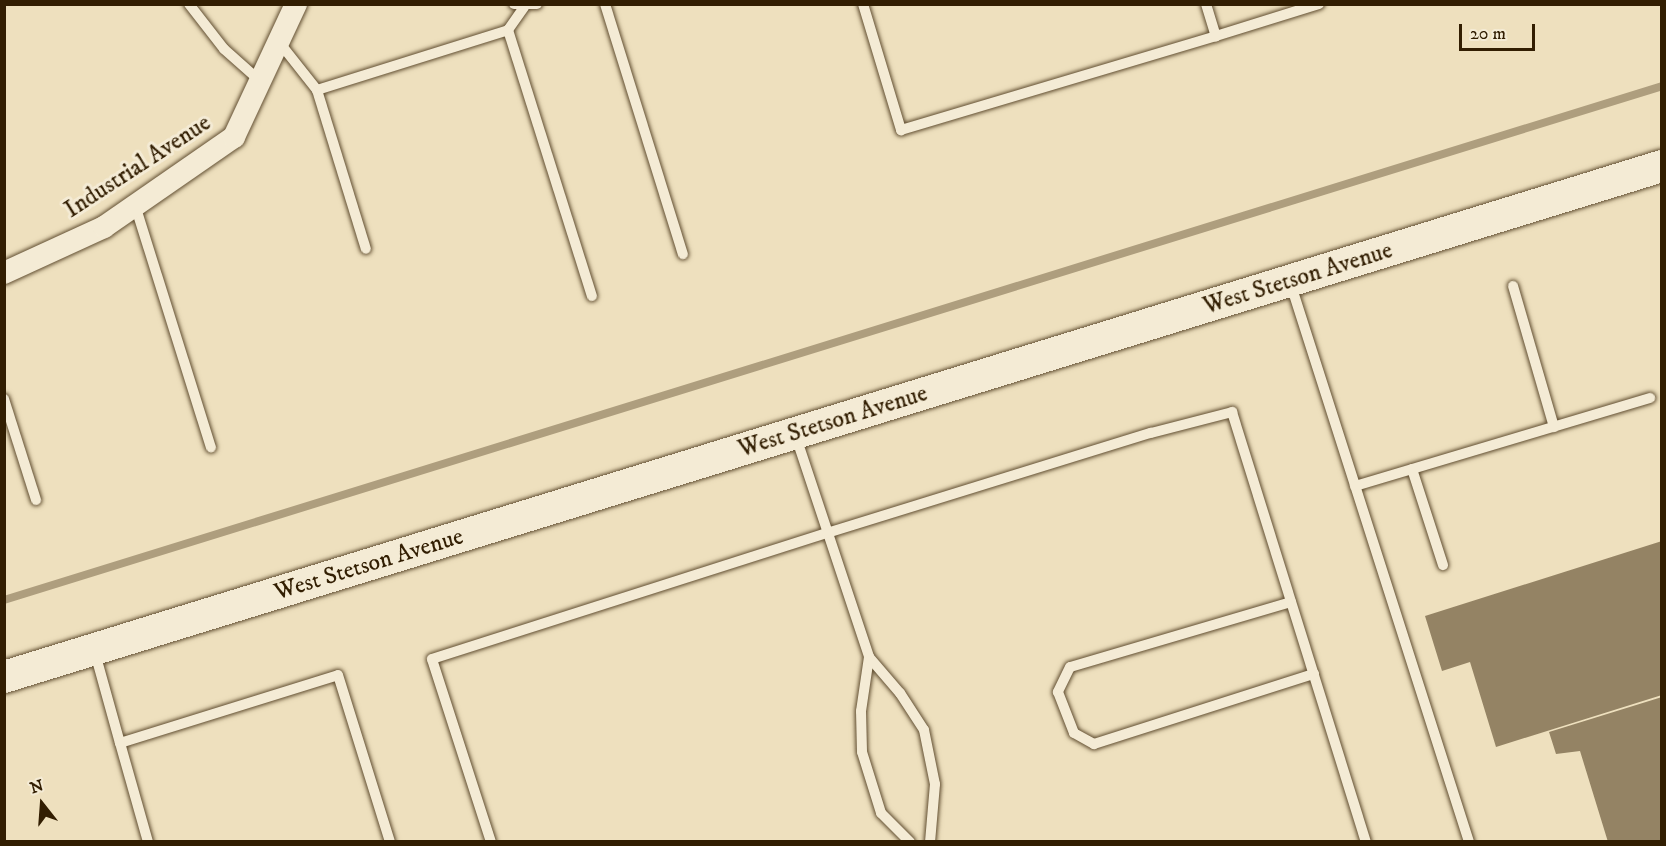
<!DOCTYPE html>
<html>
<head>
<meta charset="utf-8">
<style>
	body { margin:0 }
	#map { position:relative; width:1666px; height:846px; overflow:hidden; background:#eee0be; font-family:"IM FELL DW Pica",serif }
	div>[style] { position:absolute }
	.stream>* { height:8px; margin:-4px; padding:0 4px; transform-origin:4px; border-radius:4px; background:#ae9e7e }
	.building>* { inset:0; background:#948364 }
	.roads { filter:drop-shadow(0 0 2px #614e31) drop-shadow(0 0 2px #614e31) }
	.service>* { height:10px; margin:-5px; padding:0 5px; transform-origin:5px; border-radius:5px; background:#f4ebd5 }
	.minor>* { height:22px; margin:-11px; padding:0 11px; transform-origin:11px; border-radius:11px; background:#f4ebd5 }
	.secondary>* { height:32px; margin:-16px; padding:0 16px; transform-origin:16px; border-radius:16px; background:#f4ebd5 }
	span { translate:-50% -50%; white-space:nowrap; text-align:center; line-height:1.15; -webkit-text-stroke:6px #f4ebd5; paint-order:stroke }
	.street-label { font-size:24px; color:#321e02 }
	.frame { position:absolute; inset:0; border:6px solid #321e02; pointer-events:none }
	.north { position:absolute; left:12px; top:774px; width:60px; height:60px; -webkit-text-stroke:4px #f4ebd5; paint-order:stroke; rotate:343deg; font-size:16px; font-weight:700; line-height:24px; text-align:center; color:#321e02 }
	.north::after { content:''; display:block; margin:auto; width:21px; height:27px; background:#321e02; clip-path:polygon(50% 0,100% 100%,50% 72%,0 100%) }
	.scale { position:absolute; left:1459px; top:24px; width:76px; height:27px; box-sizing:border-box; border:3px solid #321e02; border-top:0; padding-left:8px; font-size:18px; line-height:21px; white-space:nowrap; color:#321e02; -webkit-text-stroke:4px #f4ebd5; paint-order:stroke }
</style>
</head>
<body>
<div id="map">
	<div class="stream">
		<div style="left:4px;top:600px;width:1736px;rotate:-17.22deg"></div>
	</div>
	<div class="building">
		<div style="clip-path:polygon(1662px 541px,1662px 695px,1496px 747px,1470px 662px,1442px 671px,1425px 616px)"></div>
		<div style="clip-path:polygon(1662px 697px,1662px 842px,1608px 842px,1580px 751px,1556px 754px,1549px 732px)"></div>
	</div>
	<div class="roads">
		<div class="service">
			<div style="left:189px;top:4px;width:57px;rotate:52.1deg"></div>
			<div style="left:224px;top:49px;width:48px;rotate:41.6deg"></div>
			<div style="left:514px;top:4px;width:23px"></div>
			<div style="left:605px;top:4px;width:262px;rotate:72.7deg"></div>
			<div style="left:863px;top:4px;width:132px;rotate:73.2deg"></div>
			<div style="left:901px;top:130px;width:329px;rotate:-16.6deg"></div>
			<div style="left:1206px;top:4px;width:34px;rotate:73deg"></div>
			<div style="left:1216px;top:36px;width:108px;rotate:-17.3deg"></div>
			<div style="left:508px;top:30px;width:28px;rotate:-55deg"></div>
			<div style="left:279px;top:42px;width:61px;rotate:51.6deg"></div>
			<div style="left:317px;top:90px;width:166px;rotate:72.9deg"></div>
			<div style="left:317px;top:90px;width:200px;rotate:-17.4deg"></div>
			<div style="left:508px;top:30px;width:279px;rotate:72.5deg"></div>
			<div style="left:135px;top:205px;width:254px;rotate:72.6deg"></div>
			<div style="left:1290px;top:282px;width:588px;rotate:72.27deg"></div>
			<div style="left:1513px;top:286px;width:147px;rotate:73.8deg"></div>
			<div style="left:4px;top:399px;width:106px;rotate:72.4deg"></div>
			<div style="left:795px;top:434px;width:235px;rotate:71.6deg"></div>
			<div style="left:869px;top:657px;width:48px;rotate:49.3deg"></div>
			<div style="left:900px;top:693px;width:44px;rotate:57deg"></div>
			<div style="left:924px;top:730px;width:55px;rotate:78.5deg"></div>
			<div style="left:935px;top:784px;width:58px;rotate:94.9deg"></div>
			<div style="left:1412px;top:469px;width:101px;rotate:72.1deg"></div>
			<div style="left:1355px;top:486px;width:308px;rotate:-16.6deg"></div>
			<div style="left:1291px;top:602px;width:230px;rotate:163.6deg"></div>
			<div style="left:1070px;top:667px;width:28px;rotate:116deg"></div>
			<div style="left:1058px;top:692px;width:44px;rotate:68.7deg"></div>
			<div style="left:1074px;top:733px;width:23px;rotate:29deg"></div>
			<div style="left:1094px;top:744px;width:231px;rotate:-17.7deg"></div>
			<div style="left:95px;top:653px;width:93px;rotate:74.5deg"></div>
			<div style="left:120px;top:743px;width:228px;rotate:-17.3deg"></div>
			<div style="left:338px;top:675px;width:175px;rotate:72.7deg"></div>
			<div style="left:869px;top:657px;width:55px;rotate:98.4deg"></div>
			<div style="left:861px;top:711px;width:41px;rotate:88.6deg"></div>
			<div style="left:862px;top:752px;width:64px;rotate:72.7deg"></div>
			<div style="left:881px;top:813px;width:41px;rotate:45deg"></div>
			<div style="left:120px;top:743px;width:103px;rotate:74.2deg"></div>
			<div style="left:491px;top:842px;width:192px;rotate:-107.9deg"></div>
			<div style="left:432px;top:659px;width:415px;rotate:-17.7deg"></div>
			<div style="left:827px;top:533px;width:339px;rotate:-17.2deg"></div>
			<div style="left:1151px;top:433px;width:84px;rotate:-14.5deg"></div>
			<div style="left:1232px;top:412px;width:450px;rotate:72.7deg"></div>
		</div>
		<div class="minor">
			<div style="left:4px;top:273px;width:110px;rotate:-24.7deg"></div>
			<div style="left:104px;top:227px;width:158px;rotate:-34.7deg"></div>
			<div style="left:234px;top:137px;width:147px;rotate:-65deg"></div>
		</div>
		<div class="secondary">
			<div style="left:4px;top:677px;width:1735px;rotate:-17.13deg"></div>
		</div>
	</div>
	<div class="street-label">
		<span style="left:138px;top:167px;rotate:-33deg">Industrial Avenue</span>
		<span style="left:1298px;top:279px;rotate:-17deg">West Stetson Avenue</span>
		<span style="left:833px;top:422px;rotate:-17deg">West Stetson Avenue</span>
		<span style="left:369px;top:565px;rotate:-17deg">West Stetson Avenue</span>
	</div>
	<div class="frame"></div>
	<div class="north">N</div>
	<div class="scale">20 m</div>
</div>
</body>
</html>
